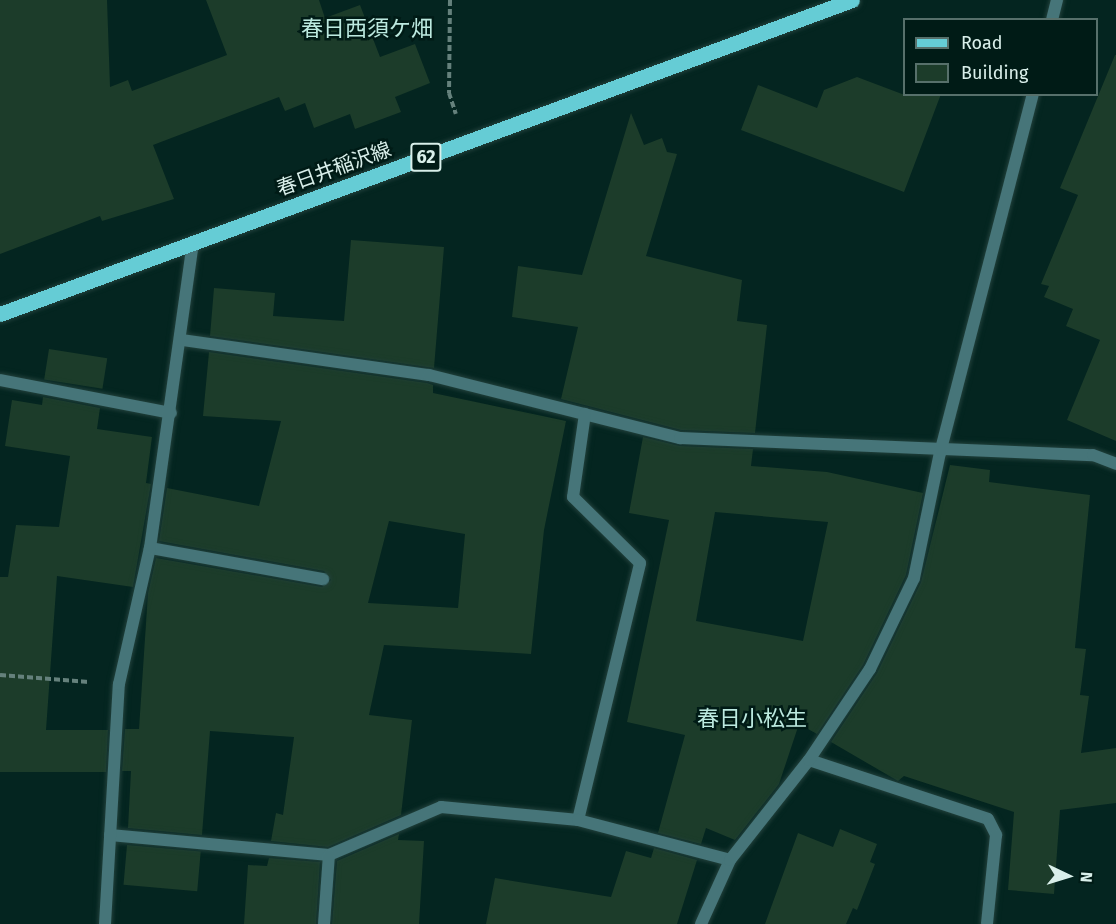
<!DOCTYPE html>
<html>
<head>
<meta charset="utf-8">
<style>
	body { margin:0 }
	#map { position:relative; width:1116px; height:924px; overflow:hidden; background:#042520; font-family:"Fira Sans","Noto Sans JP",sans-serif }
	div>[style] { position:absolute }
	.building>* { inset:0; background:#1c3c2a; transform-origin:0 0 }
	.path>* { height:4px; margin-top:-2px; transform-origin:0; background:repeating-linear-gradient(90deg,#65817c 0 6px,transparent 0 9px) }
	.roads { filter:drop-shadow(0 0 2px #22413c) drop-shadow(0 0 2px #22413c) }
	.service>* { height:12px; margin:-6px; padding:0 6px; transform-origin:6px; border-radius:6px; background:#467579 }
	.minor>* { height:12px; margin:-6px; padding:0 6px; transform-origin:6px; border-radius:6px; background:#467579 }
	.primary>* { height:15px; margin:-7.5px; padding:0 7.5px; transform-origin:7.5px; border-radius:7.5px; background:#65ccd5 }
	span { translate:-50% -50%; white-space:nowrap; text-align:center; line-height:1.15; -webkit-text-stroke:5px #001b16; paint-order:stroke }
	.shield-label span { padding:2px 4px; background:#001b16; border:2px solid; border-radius:4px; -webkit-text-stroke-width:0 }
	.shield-label { font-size:18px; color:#d9efea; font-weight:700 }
	.street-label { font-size:20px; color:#d9efea }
	.quarter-label { font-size:22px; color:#bceae0 }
	.legend { position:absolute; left:903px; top:18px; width:195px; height:78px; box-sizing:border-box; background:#001b16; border:2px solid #57706b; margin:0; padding:8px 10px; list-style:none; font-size:18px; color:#d9efea }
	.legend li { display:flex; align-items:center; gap:12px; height:30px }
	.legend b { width:30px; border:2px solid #57706b }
	.north { position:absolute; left:1038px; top:846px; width:60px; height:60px; -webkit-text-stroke:4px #001b16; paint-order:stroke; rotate:94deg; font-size:16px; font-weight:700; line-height:24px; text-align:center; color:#d9efea }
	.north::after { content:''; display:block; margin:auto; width:21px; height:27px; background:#d9efea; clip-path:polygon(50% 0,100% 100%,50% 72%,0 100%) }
</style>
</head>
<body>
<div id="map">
	<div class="building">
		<div style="clip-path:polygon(0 0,107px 0,110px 87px,128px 80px,132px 91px,227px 55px,206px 0,319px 0,325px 18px,360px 5px,380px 57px,415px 44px,430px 83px,395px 97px,401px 112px,355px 129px,350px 114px,314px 128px,305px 103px,285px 111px,279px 97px,153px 145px,174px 199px,102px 221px,100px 216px,0 254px)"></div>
		<div style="clip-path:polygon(1115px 55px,1116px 55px,1116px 441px,1067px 420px,1100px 340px,1066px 326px,1073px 309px,1044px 297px,1049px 286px,1041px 284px,1078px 195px,1060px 188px)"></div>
		<div style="clip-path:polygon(857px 77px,902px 94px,941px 94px,904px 192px,741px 130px,758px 85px,817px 108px,824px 90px)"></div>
		<div style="clip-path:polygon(631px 113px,644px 145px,662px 138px,667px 152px,677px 154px,646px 256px,742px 280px,737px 321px,767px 325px,755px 433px,681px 430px,561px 399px,578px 327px,512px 317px,518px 266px,582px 275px)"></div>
		<div style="clip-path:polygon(351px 240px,444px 247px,434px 368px,210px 336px,214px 288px,275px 293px,273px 316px,344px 321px)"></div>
		<div style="left:49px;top:349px;width:59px;height:31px;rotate:9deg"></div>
		<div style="clip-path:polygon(evenodd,209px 352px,427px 383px,433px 385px,433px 393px,566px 421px,544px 530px,531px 654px,384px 645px,369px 715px,412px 720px,401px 815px,328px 847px,271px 841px,276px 813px,283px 815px,294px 737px,210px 731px,202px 835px,128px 828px,131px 771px,122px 771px,125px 729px,139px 729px,148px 593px,156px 558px,322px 587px,331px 580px,324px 571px,159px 541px,167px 488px,259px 506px,281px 421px,203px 416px,209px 352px,389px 521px,465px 534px,458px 608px,368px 603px,389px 521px)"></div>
		<div style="clip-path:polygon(43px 397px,100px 408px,97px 429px,152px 437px,146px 483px,151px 484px,133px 587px,57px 576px,46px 730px,108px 730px,106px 772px,0 772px,0 577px,8px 577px,16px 525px,59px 527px,70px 456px,5px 446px,12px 400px,42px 405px)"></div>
		<div style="clip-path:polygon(evenodd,643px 437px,680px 446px,753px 449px,751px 466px,827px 472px,923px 493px,906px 575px,863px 665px,817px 734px,799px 724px,779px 784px,735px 840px,706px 828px,701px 844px,658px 833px,685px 735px,627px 722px,669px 520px,629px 513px,643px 437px,715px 512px,828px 522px,803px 641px,696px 621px,715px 512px)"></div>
		<div style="clip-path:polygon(950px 465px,990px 470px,989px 482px,1090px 495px,1075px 648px,1086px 649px,1080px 695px,1089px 696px,1081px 753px,1116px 748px,1116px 803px,1060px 810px,1054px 894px,1008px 890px,1014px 812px,904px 776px,898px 781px,831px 742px,877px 673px,921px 582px)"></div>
		<div style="clip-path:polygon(840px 829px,877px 844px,870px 862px,875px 864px,857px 910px,853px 908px,846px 924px,765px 924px,798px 833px,833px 847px)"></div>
		<div style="clip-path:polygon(399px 834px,398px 840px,424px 841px,419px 924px,332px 924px,337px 861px)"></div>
		<div style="left:127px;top:845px;width:74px;height:40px;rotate:5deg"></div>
		<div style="clip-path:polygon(654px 848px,697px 860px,677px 924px,486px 924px,495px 878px,611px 897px,626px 851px,651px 858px)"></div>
		<div style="clip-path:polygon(269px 858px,320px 862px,316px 924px,244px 924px,248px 865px,267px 866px)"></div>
	</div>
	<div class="path">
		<div style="left:450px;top:0;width:93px;rotate:90.6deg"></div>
		<div style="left:449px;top:93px;width:22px;rotate:72deg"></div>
		<div style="left:0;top:675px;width:89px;rotate:4.5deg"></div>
	</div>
	<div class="roads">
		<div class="service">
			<div style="left:150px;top:548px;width:176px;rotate:10.2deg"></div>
		</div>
		<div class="minor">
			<div style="left:1052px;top:20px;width:21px;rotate:-76deg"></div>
			<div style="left:182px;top:340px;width:249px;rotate:8.1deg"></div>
			<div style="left:429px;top:375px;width:259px;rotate:14.1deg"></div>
			<div style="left:680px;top:438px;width:413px;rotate:2.4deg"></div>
			<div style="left:1093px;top:455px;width:25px;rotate:21deg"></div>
			<div style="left:0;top:380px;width:174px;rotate:10.9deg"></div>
			<div style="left:809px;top:760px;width:188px;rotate:18.2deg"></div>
			<div style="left:988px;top:819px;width:18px;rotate:63deg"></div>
			<div style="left:996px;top:835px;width:89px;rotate:95.8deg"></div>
			<div style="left:578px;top:820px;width:264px;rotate:-76.4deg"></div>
			<div style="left:640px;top:563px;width:94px;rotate:-135.4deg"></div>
			<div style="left:573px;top:497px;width:84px;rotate:-81.8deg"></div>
			<div style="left:110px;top:835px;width:220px;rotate:5.2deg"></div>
			<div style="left:329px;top:855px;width:122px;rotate:-23.2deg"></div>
			<div style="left:441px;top:807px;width:138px;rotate:5.4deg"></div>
			<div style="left:578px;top:820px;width:157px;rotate:14.7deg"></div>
			<div style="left:105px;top:924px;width:240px;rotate:-86.7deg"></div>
			<div style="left:119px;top:684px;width:139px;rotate:-77.2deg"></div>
			<div style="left:150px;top:548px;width:308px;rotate:-82deg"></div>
			<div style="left:324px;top:924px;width:69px;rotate:-85.9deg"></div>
			<div style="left:701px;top:924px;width:70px;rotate:-65.6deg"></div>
			<div style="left:730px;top:860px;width:127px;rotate:-51.7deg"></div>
			<div style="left:809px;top:760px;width:110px;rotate:-56.2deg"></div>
			<div style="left:870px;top:669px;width:101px;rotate:-64.2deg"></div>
			<div style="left:914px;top:578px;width:128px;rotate:-78.3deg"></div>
			<div style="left:940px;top:453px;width:371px;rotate:-75.5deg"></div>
		</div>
		<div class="primary">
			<div style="left:0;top:314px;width:908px;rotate:-20.23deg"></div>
		</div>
	</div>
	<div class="shield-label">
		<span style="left:426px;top:157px">62</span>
	</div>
	<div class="street-label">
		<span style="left:334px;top:169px;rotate:-20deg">春日井稲沢線</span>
	</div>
	<div class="quarter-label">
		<span style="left:367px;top:29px">春日西須ケ畑</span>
		<span style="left:752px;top:719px">春日小松生</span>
	</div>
	<ul class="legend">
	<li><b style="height:8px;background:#65ccd5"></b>Road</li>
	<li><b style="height:16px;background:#1c3c2a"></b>Building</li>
	</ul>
	<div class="north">N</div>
</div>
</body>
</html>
